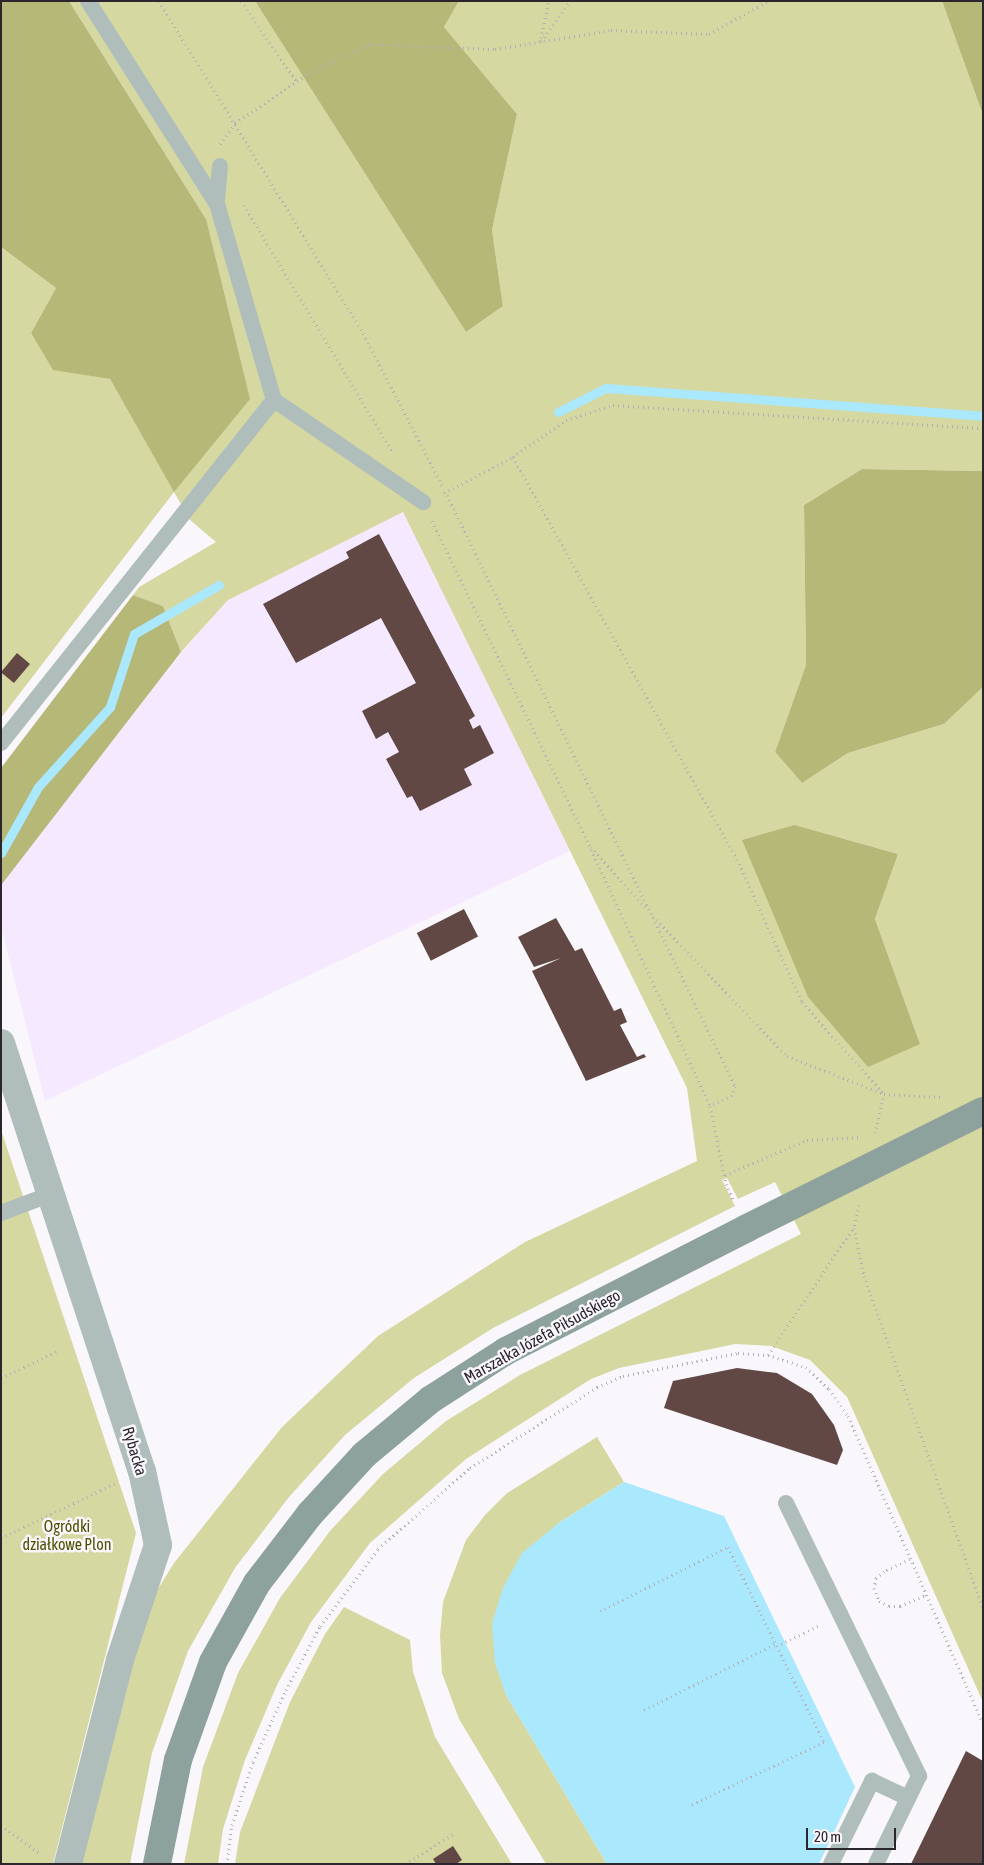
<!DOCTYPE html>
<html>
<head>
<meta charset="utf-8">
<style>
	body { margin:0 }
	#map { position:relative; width:984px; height:1865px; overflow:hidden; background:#faf7fc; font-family:"Asap Condensed",sans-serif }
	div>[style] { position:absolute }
	.commercial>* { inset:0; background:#f4e9fe }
	.green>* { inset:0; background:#d5d8a1 }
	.forest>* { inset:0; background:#b6b878 }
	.water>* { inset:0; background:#aae8fd }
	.stream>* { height:9px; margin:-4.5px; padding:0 4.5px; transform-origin:4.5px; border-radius:4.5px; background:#aae8fd }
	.building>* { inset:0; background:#624845; transform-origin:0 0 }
	.path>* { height:3px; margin-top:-1.5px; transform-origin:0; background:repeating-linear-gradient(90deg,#b3afb5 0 1px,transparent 0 5px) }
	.lane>* { height:16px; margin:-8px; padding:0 8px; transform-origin:8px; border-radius:8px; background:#b0bebb }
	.street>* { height:28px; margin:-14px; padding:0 14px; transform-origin:14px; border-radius:14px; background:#b0bebb }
	.secondary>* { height:28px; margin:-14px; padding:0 14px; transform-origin:14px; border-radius:14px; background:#8da29d }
	.secondary-bridge>* { height:28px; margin:-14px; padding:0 14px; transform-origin:14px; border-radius:14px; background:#8da29d }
	span { translate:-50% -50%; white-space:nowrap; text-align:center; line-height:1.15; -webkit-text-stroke:5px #faf7fc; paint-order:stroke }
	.street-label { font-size:16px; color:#2b252e }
	.park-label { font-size:16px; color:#505000 }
	.frame { position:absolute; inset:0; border:2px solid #2b252e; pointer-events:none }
	.scale { position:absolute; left:806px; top:1828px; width:90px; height:22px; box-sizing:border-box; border:2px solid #2b252e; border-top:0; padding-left:6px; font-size:15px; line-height:18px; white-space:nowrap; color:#2b252e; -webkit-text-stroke:4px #faf7fc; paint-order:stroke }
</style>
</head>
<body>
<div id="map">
	<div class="commercial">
		<div style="clip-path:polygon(403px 512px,570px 851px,45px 1101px,1px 927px,1px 884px,181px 653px,228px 600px)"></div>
	</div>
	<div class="green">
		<div style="clip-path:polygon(evenodd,69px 1px,255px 1px,466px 332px,503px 306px,492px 230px,517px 114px,444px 27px,459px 1px,942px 1px,983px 115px,983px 471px,862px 469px,804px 505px,806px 665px,775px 752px,802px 783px,848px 753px,944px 724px,983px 687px,983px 1702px,847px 1397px,810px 1360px,771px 1346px,735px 1344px,619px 1368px,591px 1379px,466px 1459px,370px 1543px,311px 1622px,277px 1685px,245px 1760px,223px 1829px,218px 1864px,184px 1864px,203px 1767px,238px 1673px,280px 1598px,330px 1531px,383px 1474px,446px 1421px,520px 1375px,801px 1234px,775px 1182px,738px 1199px,727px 1178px,722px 1180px,735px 1206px,493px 1328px,414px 1378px,345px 1435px,289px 1497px,235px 1568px,188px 1651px,152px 1753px,130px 1864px,82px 1864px,148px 1605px,174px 1563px,282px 1427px,378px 1336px,525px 1242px,697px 1161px,687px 1088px,403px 512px,228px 600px,181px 652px,163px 606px,133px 595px,139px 587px,216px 542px,190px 520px,174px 492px,1px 718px,1px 247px,56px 288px,31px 333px,53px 369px,110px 379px,174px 491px,206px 219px,69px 1px,795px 825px,898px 854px,875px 919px,920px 1044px,795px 825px)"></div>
		<div style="clip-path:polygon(1px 1130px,136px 1533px,53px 1864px,1px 1864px)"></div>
		<div style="clip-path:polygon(597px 1437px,624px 1482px,560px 1522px,506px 1695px,607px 1864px,546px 1864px,459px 1719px,442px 1673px,440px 1635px,443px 1602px,466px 1540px,485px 1515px,507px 1493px)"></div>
		<div style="clip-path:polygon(344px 1607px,410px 1640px,413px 1672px,435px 1737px,512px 1864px,235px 1864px,240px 1832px,290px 1702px,325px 1634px)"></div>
	</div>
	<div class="forest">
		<div style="clip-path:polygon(1px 1px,69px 1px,206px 219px,250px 399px,174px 492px,110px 379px,53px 370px,31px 333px,56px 288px,1px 247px)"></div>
		<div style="clip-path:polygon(255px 1px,459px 1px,444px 27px,517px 114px,492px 230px,503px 306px,466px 332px)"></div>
		<div style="clip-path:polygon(942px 1px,983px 1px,983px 115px)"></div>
		<div style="clip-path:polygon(862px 469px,983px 471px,983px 687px,944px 724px,848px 753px,802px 783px,775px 752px,806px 665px,804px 505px)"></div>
		<div style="clip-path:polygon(133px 595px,163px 606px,181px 652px,2px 884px,1px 768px)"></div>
		<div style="clip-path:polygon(795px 825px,898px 854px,875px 919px,920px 1044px,868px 1067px,808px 997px,742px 840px)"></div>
	</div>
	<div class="water">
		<div style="clip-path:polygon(624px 1482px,724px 1516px,855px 1787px,819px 1864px,607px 1864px,506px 1695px,495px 1663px,492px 1624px,503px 1588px,522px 1553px,560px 1522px)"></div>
	</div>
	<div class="stream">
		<div style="left:558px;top:412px;width:54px;rotate:-26.6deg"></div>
		<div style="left:606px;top:388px;width:378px;rotate:4.2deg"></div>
		<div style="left:1px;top:853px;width:76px;rotate:-60.7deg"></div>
		<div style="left:38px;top:787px;width:108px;rotate:-48deg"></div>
		<div style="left:110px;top:707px;width:77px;rotate:-71.8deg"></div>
		<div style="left:134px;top:634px;width:98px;rotate:-30deg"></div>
	</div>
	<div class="building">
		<div style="clip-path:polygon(379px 534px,475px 716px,469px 720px,473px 729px,480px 725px,494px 753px,464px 769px,472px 785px,420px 811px,412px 796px,407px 798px,386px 759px,399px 752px,388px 732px,376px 739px,362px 711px,416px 683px,381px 618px,296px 663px,263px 604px,349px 558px,346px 552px)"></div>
		<div style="left:17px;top:653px;width:17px;height:25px;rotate:40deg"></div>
		<div style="left:464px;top:909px;width:31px;height:53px;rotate:63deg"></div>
		<div style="clip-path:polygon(556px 918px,575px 951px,582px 948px,614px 1011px,621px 1008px,627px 1022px,620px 1025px,637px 1057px,644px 1054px,646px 1057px,586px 1081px,532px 971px,561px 958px,534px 967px,518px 937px)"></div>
		<div style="clip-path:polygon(737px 1368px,777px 1373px,812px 1394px,834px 1425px,843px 1450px,837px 1465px,664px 1408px,673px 1381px)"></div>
		<div style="clip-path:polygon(966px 1751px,983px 1761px,983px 1864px,911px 1864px)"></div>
		<div style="clip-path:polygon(453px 1846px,462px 1860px,456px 1864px,436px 1864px,433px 1859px)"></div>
	</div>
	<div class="path">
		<div style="left:159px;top:1px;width:385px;rotate:58.4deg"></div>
		<div style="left:361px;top:329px;width:178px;rotate:62.6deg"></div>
		<div style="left:241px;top:1px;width:98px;rotate:55.3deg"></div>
		<div style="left:541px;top:38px;width:38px;rotate:-78deg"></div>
		<div style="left:541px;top:41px;width:49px;rotate:-54.1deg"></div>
		<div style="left:220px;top:144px;width:26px;rotate:-54deg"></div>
		<div style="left:235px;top:123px;width:88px;rotate:-33.9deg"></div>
		<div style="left:308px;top:74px;width:67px;rotate:-26.6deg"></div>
		<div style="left:368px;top:44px;width:127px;rotate:2.3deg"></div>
		<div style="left:495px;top:49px;width:118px;rotate:-9.3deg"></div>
		<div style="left:611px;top:30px;width:98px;rotate:2.3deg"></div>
		<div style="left:709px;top:34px;width:68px;rotate:-29.2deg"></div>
		<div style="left:244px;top:205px;width:287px;rotate:59deg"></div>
		<div style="left:513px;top:457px;width:460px;rotate:60.9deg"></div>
		<div style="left:737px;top:859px;width:157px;rotate:65.6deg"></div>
		<div style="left:802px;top:1002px;width:123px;rotate:48.3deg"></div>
		<div style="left:444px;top:493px;width:78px;rotate:-27.6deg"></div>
		<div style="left:513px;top:457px;width:65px;rotate:-34.9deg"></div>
		<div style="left:566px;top:420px;width:49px;rotate:-17.7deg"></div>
		<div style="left:613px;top:405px;width:371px;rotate:3.6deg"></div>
		<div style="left:447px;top:495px;width:657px;rotate:64.02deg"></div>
		<div style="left:735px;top:1086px;width:9px;rotate:108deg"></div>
		<div style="left:732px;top:1095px;width:25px;rotate:153deg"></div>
		<div style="left:432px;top:521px;width:360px;rotate:64.1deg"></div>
		<div style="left:589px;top:845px;width:288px;rotate:65.1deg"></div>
		<div style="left:710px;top:1106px;width:80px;rotate:78.4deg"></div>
		<div style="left:726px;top:1184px;width:19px;rotate:65deg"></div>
		<div style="left:591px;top:847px;width:81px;rotate:48deg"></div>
		<div style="left:653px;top:916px;width:194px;rotate:46.3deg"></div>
		<div style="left:787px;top:1056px;width:104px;rotate:21.4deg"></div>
		<div style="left:884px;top:1094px;width:58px;rotate:3deg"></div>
		<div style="left:875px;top:1133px;width:40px;rotate:-77deg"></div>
		<div style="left:725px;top:1175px;width:89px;rotate:-23.1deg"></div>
		<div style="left:807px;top:1140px;width:54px;rotate:-3.2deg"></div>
		<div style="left:859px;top:1205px;width:24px;rotate:102deg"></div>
		<div style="left:854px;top:1228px;width:49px;rotate:78.2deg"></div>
		<div style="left:864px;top:1276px;width:353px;rotate:70.3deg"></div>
		<div style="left:768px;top:1355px;width:153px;rotate:-56.2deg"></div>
		<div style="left:1px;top:1378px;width:65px;rotate:-25.4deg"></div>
		<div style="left:1px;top:1538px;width:127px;rotate:-25.6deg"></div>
		<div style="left:910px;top:1559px;width:29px;rotate:155deg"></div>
		<div style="left:884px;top:1571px;width:11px;rotate:139deg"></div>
		<div style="left:876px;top:1578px;width:10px;rotate:101deg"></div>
		<div style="left:874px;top:1588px;width:14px;rotate:69deg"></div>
		<div style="left:879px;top:1601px;width:11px;rotate:27deg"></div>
		<div style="left:889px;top:1606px;width:11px"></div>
		<div style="left:900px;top:1606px;width:28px;rotate:-23deg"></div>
		<div style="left:600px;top:1611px;width:143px;rotate:-26.6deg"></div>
		<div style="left:728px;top:1547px;width:217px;rotate:63.8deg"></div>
		<div style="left:824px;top:1742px;width:147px;rotate:154.7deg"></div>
		<div style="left:781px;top:1644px;width:43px;rotate:-26deg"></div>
		<div style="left:644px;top:1710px;width:147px;rotate:-26.7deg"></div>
		<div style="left:1px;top:1825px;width:49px;rotate:35.9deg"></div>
		<div style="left:227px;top:1864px;width:39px;rotate:-83deg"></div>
		<div style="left:232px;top:1825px;width:66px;rotate:-71.6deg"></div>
		<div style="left:253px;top:1762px;width:79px;rotate:-65.4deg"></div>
		<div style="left:286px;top:1690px;width:72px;rotate:-62deg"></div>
		<div style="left:320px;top:1626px;width:96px;rotate:-53deg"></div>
		<div style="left:378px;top:1549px;width:123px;rotate:-41.4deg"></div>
		<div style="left:470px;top:1468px;width:151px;rotate:-32.5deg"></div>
		<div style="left:597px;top:1387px;width:28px;rotate:-23deg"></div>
		<div style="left:623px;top:1376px;width:117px;rotate:-11.3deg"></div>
		<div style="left:738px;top:1353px;width:30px;rotate:4deg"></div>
		<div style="left:768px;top:1355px;width:40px;rotate:18deg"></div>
		<div style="left:806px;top:1367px;width:32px;rotate:44deg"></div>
		<div style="left:829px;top:1389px;width:33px;rotate:55deg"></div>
		<div style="left:848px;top:1416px;width:336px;rotate:66.3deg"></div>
		<div style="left:405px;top:1864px;width:59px;rotate:-31.8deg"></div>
	</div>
	<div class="lane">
		<div style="left:88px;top:1px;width:241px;rotate:57.6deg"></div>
		<div style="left:220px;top:166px;width:38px;rotate:95deg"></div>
		<div style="left:217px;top:204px;width:204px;rotate:73.8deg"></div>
		<div style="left:274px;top:400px;width:181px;rotate:34.4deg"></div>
		<div style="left:1px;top:743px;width:438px;rotate:-51.5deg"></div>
		<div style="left:1px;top:1213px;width:53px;rotate:-20.8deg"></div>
		<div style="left:786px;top:1503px;width:304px;rotate:64deg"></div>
		<div style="left:919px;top:1776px;width:98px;rotate:116deg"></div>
		<div style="left:831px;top:1864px;width:93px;rotate:-63.7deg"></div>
		<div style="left:872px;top:1781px;width:40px;rotate:25deg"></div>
	</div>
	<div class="street">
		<div style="left:1px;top:1043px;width:451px;rotate:71.8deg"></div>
		<div style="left:142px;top:1471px;width:76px;rotate:77.8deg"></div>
		<div style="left:158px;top:1545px;width:121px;rotate:108.3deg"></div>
		<div style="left:120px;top:1660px;width:211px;rotate:104.3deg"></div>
	</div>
	<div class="secondary">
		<div style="left:157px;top:1864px;width:106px;rotate:-78.6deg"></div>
		<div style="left:178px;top:1760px;width:104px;rotate:-70.3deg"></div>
		<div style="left:213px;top:1662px;width:90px;rotate:-60.9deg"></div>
		<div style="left:257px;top:1583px;width:87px;rotate:-52.5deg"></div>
		<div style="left:310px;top:1514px;width:80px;rotate:-47.5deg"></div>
		<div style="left:364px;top:1455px;width:86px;rotate:-39.8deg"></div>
		<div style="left:430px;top:1400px;width:90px;rotate:-32.8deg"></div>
		<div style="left:506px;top:1351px;width:271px;rotate:-27deg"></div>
	</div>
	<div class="secondary-bridge">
		<div style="left:747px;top:1228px;width:263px;rotate:-26.4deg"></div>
	</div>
	<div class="street-label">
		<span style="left:542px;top:1336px;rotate:-29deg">Marszałka Józefa Piłsudskiego</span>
		<span style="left:135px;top:1451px;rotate:73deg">Rybacka</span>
	</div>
	<div class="park-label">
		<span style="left:67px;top:1535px">Ogródki<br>działkowe Plon</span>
	</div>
	<div class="frame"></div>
	<div class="scale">20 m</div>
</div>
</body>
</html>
